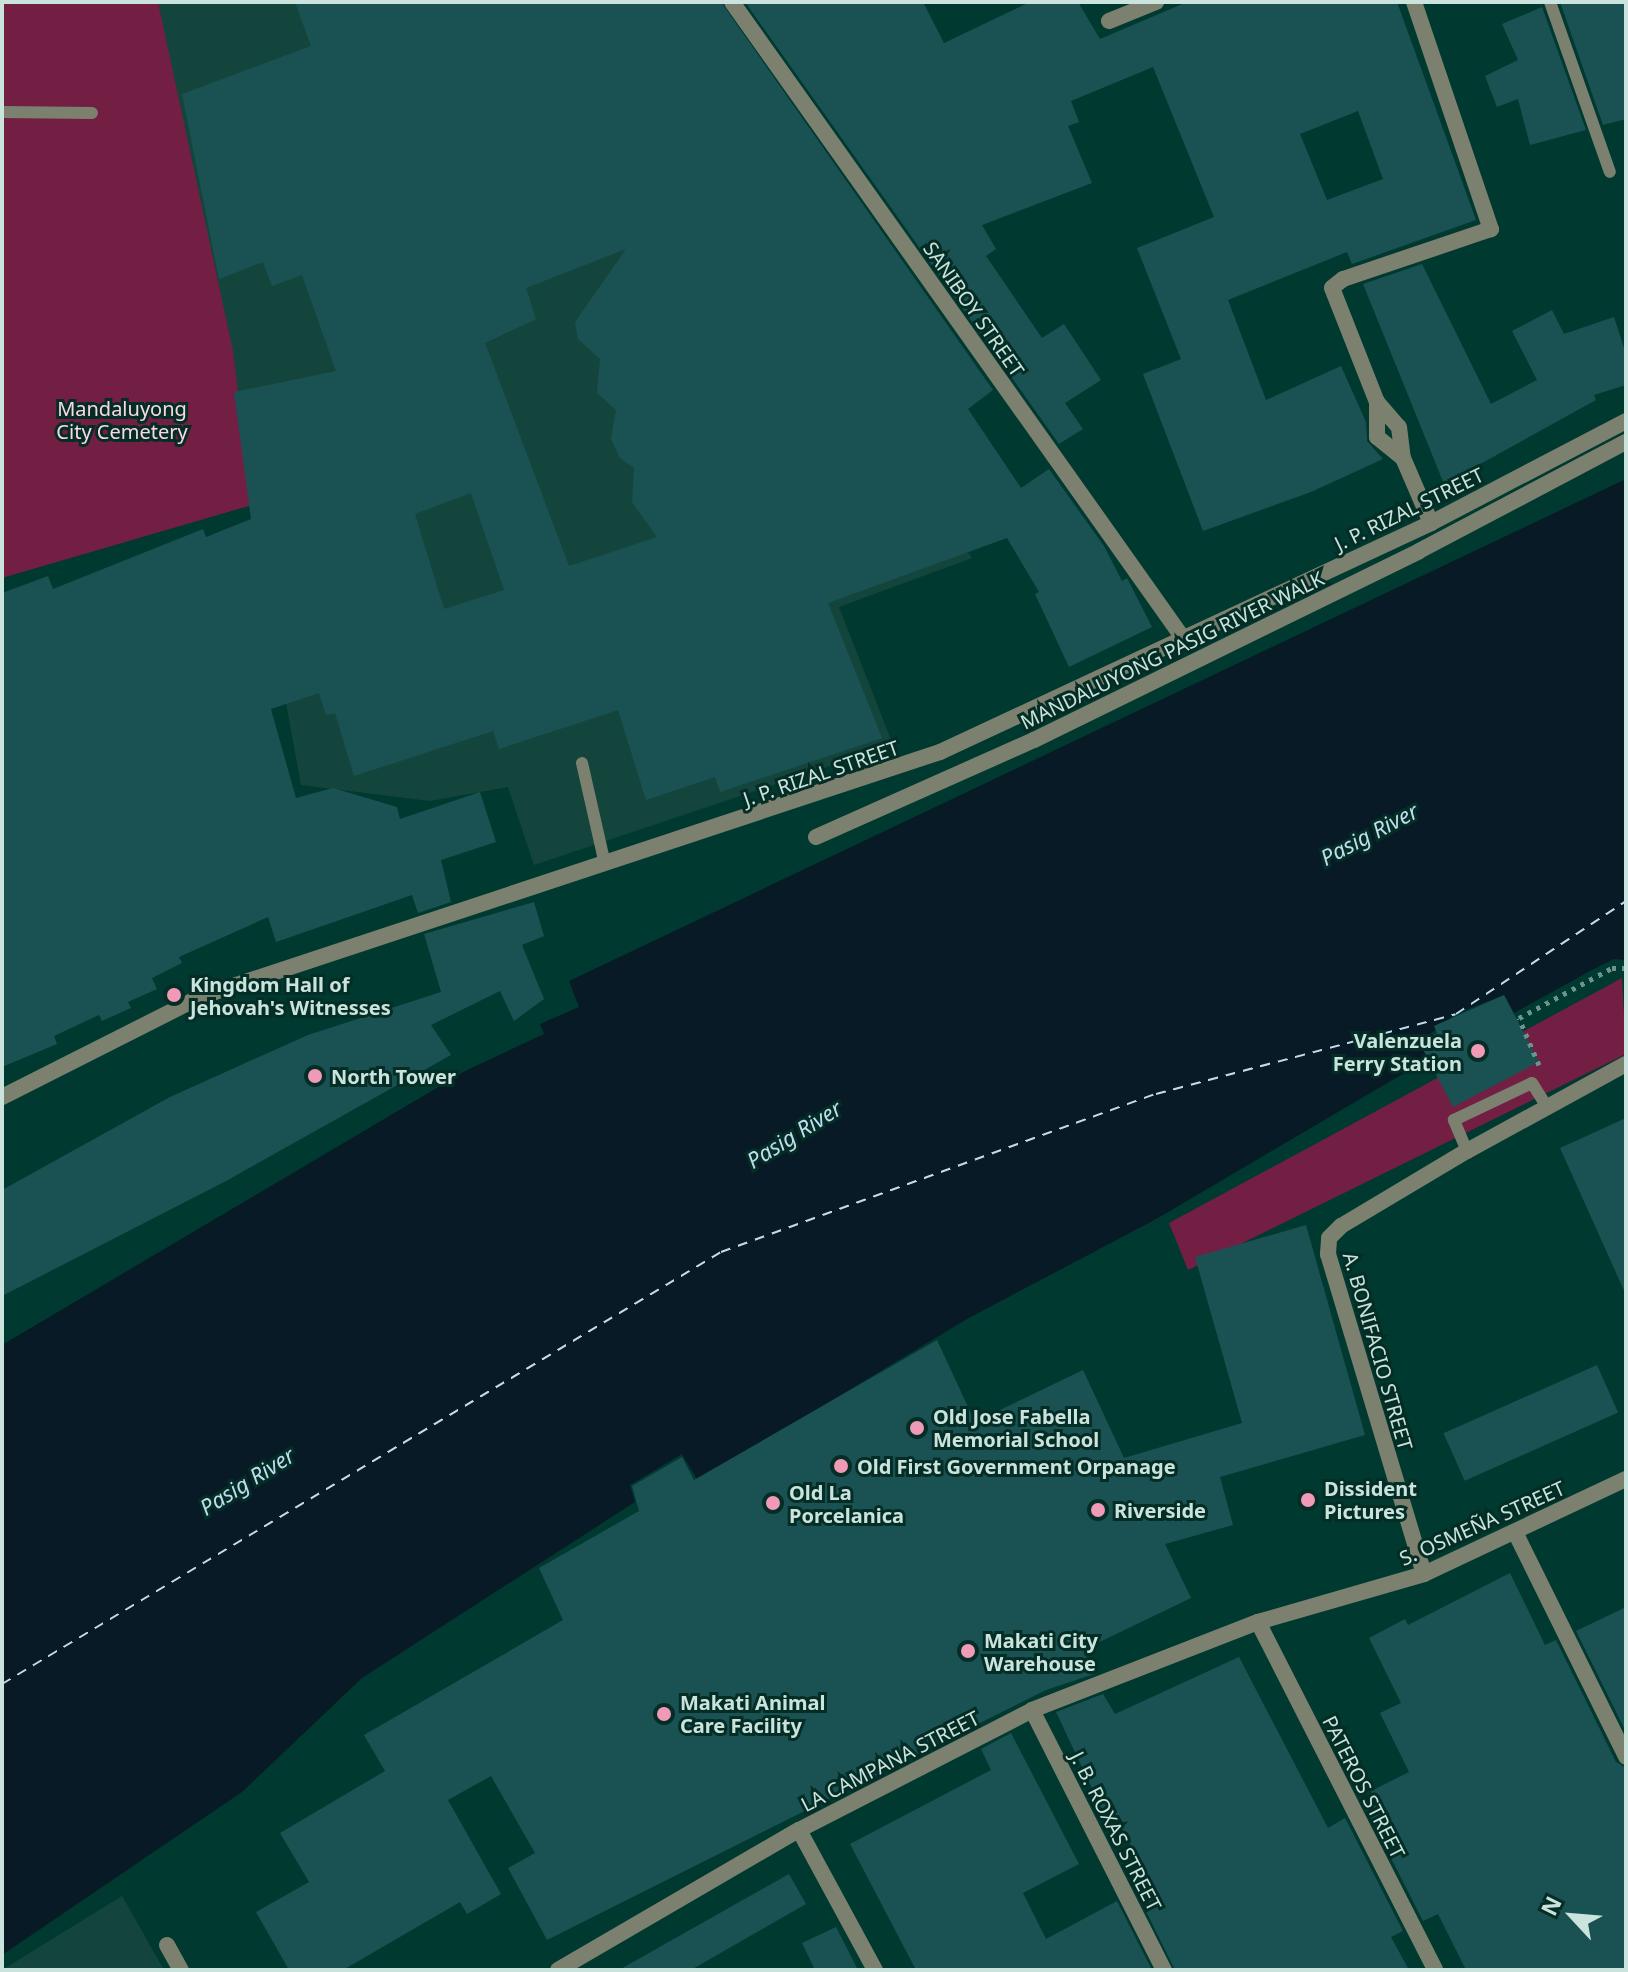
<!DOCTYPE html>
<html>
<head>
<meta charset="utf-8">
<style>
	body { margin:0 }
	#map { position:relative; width:1628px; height:1972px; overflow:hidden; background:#003930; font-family:"Noto Sans",sans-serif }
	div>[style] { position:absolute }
	.built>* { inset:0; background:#14453c }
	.green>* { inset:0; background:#731e43 }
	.water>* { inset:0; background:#081a25 }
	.ferry>* { height:2px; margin-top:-1px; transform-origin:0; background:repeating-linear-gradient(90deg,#c1dcef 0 10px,transparent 0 18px) }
	.building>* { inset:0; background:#1a5254; transform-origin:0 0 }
	.path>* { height:5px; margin-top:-2.5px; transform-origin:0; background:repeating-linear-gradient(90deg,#6c948c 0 4px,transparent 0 10px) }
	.service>* { height:12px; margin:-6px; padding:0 6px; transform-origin:6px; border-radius:6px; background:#7c806f }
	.pedestrian>* { height:16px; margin:-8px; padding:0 8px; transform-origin:8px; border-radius:8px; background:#7c806f }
	.minor>* { height:16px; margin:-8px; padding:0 8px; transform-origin:8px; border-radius:8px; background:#7c806f }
	.tertiary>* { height:16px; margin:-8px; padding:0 8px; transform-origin:8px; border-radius:8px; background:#7c806f }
	.dots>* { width:22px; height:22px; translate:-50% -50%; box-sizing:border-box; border:4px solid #042d26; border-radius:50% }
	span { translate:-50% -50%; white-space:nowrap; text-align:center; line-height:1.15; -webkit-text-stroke:6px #042d26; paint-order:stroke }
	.street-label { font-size:20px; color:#cae3dc }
	.park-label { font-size:20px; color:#f9d8e2 }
	.poi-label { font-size:20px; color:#cae3dc; font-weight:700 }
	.left { translate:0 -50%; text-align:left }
	.right { translate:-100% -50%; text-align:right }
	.water-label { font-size:22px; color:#c1dcef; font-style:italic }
	.frame { position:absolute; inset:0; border:4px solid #cae3dc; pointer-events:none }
	.north { position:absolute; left:1532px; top:1876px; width:80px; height:80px; -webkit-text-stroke:6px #042d26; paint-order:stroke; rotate:296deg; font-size:22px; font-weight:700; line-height:32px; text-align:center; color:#cae3dc }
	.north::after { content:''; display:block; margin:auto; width:28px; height:36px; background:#cae3dc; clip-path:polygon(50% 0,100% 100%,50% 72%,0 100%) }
</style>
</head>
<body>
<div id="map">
	<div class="built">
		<div style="clip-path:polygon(158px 2px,573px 2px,972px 558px,839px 607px,893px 745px,534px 865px,508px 787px,430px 801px,301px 785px)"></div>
		<div style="clip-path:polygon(122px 1896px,164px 1970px,2px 1970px)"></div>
	</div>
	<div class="green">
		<div style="clip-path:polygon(2px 2px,158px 2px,233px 351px,252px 505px,2px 578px)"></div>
		<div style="clip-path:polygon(1622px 978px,1626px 1054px,1188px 1270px,1169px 1223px)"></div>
	</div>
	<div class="water">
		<div style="clip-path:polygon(1626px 479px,1626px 960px,1614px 959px,1590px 971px,1514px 1013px,1504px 995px,1456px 1014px,1420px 1042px,1428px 1059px,1158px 1218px,967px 1319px,698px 1481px,682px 1454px,630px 1485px,635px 1502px,362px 1678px,242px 1792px,2px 1955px,2px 1345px,467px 1070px,544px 1034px,540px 1024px,579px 1007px,569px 981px)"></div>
	</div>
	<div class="ferry">
		<div style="left:2px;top:1684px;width:839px;rotate:-31deg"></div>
		<div style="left:721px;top:1252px;width:463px;rotate:-20deg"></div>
		<div style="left:1156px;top:1094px;width:310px;rotate:-14.9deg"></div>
		<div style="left:1456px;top:1014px;width:204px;rotate:-33.6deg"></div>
	</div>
	<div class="building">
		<div style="clip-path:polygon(evenodd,295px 2px,721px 2px,993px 390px,968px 409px,1021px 488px,1049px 469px,1104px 546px,1122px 581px,1127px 578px,1152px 627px,1069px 667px,1035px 594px,1039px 592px,1007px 538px,828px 603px,882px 738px,720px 792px,715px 777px,646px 800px,618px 710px,499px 749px,493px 731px,354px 776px,335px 713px,326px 715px,319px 693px,271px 709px,296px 798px,333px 788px,397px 807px,400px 819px,480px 792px,496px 842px,441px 860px,451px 902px,418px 913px,412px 895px,276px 942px,268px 917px,179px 957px,182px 963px,152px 978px,157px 989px,128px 1002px,131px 1008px,102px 1021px,99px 1015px,54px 1036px,57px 1044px,2px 1067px,2px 593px,48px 576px,53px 589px,203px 529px,206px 537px,251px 519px,234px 392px,336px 371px,302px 275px,272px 286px,263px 262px,219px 279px,182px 94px,311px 46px,295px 2px,626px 249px,575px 322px,578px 339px,600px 359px,597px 393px,616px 410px,611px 439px,620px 458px,634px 468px,632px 502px,657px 537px,569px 566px,485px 343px,536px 319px,526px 288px,626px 249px,295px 2px,471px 493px,504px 590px,444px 609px,415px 514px,471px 493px)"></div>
		<div style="clip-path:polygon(evenodd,745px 2px,923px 2px,944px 43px,1030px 2px,1078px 2px,1100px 39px,1187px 2px,1397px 2px,1476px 220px,1352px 264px,1347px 252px,1228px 300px,1266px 400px,1341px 366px,1366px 422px,1367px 441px,1383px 459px,1311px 492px,1203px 531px,1143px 374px,1181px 359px,1137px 248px,1214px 217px,1153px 67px,1071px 101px,1079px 122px,1068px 126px,1092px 183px,982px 225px,996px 249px,986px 256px,1042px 338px,1064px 324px,1101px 380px,1065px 403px,1083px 429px,1059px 444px,745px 2px,1358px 111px,1383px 179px,1327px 200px,1300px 134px,1358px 111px)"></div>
		<div style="clip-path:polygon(1560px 2px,1626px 2px,1626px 119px,1603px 125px)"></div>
		<div style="clip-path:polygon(1542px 7px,1586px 130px,1530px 145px,1518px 99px,1497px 107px,1485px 76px,1518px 60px,1502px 24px)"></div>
		<div style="clip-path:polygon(1422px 264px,1491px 404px,1537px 380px,1512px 331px,1552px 310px,1564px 334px,1614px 317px,1626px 354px,1626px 385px,1594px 395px,1596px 400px,1444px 484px,1363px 284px)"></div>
		<div style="clip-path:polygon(534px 902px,544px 936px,522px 945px,544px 999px,514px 1021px,500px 991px,431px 1025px,451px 1055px,226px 1181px,2px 1296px,2px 1190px,170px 1097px,308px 1035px,441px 992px,424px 934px)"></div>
		<div style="clip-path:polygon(1504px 995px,1539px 1062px,1453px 1107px,1419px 1042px,1437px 1033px,1434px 1026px)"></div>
		<div style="clip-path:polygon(1626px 1118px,1626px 1295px,1560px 1148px)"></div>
		<div style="clip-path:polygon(1306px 1225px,1365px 1435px,1220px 1477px,1233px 1525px,1165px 1544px,1191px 1598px,1083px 1650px,1094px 1674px,1046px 1690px,547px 1940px,508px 1868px,535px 1853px,491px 1776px,448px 1800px,501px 1894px,467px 1914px,460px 1902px,343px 1970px,289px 1970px,256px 1912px,309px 1882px,280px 1833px,385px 1771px,364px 1735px,563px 1620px,539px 1568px,639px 1511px,632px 1486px,682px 1457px,694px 1480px,937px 1340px,975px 1422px,1083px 1370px,1124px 1458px,1242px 1423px,1195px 1257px)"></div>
		<div style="left:1597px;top:1365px;width:52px;height:168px;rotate:66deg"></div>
		<div style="clip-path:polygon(1510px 1573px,1545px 1645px,1556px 1640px,1616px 1762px,1626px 1768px,1626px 1970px,1466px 1970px,1438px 1914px,1423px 1921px,1365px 1807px,1375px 1801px,1371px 1791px,1409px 1772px,1380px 1713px,1401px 1703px,1369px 1638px,1405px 1619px,1408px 1625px)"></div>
		<div style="clip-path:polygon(1626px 1607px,1626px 1732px,1576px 1631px)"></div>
		<div style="clip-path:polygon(1239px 1657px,1328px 1828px,1345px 1818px,1403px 1931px,1391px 1937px,1409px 1970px,1175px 1970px,1136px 1891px,1151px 1883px,1115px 1816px,1107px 1820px,1056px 1712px,1103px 1694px,1115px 1714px)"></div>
		<div style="clip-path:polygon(1011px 1733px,1079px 1864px,1023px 1893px,1046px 1939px,1117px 1901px,1152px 1970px,916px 1970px,850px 1844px,991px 1770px,981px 1749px)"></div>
		<div style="clip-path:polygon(789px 1874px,806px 1904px,691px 1970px,619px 1970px)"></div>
		<div style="clip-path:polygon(836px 1927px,858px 1970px,815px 1970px,802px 1943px)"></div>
	</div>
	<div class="path">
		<div style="left:1539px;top:1065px;width:51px;rotate:-113.1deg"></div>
		<div style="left:1519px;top:1018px;width:106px;rotate:-28.3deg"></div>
		<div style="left:1612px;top:968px;width:14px"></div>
	</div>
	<div class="service">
		<div style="left:1550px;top:2px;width:180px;rotate:70.6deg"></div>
		<div style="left:2px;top:112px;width:90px;rotate:0.6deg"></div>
		<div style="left:582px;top:763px;width:104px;rotate:77.2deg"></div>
		<div style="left:1467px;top:1151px;width:34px;rotate:-113deg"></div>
		<div style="left:1454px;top:1120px;width:86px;rotate:-25.4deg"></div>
		<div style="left:1532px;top:1083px;width:28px;rotate:58deg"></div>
	</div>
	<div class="pedestrian">
		<div style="left:816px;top:837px;width:239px;rotate:-24deg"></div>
		<div style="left:1034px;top:740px;width:429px;rotate:-26.1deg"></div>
		<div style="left:1419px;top:551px;width:234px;rotate:-27.8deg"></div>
	</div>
	<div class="minor">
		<div style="left:732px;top:2px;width:780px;rotate:54.66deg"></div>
		<div style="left:1414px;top:2px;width:240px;rotate:71.3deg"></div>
		<div style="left:1491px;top:229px;width:156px;rotate:161.3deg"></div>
		<div style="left:1343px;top:279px;width:14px;rotate:141deg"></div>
		<div style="left:1332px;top:288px;width:123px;rotate:68.5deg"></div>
		<div style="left:1377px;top:402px;width:33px;rotate:49deg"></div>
		<div style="left:1399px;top:427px;width:31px;rotate:83deg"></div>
		<div style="left:1403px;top:458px;width:71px;rotate:66.7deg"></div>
		<div style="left:1109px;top:21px;width:51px;rotate:-22deg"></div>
		<div style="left:1377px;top:402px;width:35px;rotate:90deg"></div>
		<div style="left:1377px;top:437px;width:33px;rotate:39deg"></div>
		<div style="left:1515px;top:1532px;width:251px;rotate:63.7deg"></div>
		<div style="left:1424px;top:1574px;width:334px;rotate:-106.7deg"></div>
		<div style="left:1328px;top:1254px;width:16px;rotate:-86deg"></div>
		<div style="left:1329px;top:1238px;width:17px;rotate:-45deg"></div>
		<div style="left:1341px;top:1226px;width:147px;rotate:-30.8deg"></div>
		<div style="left:1467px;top:1151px;width:181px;rotate:-28.7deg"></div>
		<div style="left:1258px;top:1622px;width:390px;rotate:63deg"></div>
		<div style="left:1032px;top:1710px;width:292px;rotate:63.1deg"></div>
		<div style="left:799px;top:1830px;width:159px;rotate:61.5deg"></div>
		<div style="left:167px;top:1945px;width:29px;rotate:61deg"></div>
		<div style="left:558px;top:1970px;width:279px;rotate:-30.2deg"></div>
		<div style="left:799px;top:1830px;width:262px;rotate:-27.2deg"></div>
		<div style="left:1032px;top:1710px;width:243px;rotate:-21.3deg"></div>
		<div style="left:1258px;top:1622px;width:173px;rotate:-16.1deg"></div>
		<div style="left:1424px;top:1574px;width:223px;rotate:-25.2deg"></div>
	</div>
	<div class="tertiary">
		<div style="left:2px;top:1097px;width:222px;rotate:-26.8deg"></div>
		<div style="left:200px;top:997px;width:780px;rotate:-18.32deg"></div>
		<div style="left:940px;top:752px;width:542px;rotate:-25deg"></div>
		<div style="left:1431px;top:523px;width:220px;rotate:-27.6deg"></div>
	</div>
	<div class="dots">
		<div style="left:174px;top:995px;background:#f09ab7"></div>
		<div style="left:1478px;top:1051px;background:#f09ab7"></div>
		<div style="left:315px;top:1076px;background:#f09ab7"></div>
		<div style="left:917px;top:1428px;background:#f09ab7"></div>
		<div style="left:841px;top:1466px;background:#f09ab7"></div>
		<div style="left:1308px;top:1500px;background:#f09ab7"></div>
		<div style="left:773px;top:1503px;background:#f09ab7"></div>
		<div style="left:1098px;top:1510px;background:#f09ab7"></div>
		<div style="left:968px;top:1651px;background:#f09ab7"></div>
		<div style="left:664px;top:1714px;background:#f09ab7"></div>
	</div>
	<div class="street-label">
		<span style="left:974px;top:309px;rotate:55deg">SANIBOY STREET</span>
		<span style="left:1409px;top:509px;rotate:-26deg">J. P. RIZAL STREET</span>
		<span style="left:1172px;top:650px;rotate:-26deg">MANDALUYONG PASIG RIVER WALK</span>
		<span style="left:821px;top:773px;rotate:-19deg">J. P. RIZAL STREET</span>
		<span style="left:1378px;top:1351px;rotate:74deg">A. BONIFACIO STREET</span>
		<span style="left:1482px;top:1523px;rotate:-24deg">S. OSMEÑA STREET</span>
		<span style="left:890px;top:1761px;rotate:-27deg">LA CAMPANA STREET</span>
		<span style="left:1364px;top:1787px;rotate:63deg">PATEROS STREET</span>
		<span style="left:1116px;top:1831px;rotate:63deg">J. B. ROXAS STREET</span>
	</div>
	<div class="park-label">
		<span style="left:122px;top:420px">Mandaluyong<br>City Cemetery</span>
	</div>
	<div class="poi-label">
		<span class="left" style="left:190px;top:996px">Kingdom Hall of<br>Jehovah's Witnesses</span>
		<span class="right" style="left:1462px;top:1052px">Valenzuela<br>Ferry Station</span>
		<span class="left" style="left:331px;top:1076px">North Tower</span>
		<span class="left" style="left:933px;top:1428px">Old Jose Fabella<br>Memorial School</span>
		<span class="left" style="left:857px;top:1466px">Old First Government Orpanage</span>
		<span class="left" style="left:1324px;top:1500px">Dissident<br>Pictures</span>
		<span class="left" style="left:789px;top:1504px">Old La<br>Porcelanica</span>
		<span class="left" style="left:1114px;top:1510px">Riverside</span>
		<span class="left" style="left:984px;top:1652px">Makati City<br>Warehouse</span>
		<span class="left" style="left:680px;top:1714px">Makati Animal<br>Care Facility</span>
	</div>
	<div class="water-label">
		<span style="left:1369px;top:834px;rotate:-28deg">Pasig River</span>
		<span style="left:794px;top:1134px;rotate:-32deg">Pasig River</span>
		<span style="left:247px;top:1481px;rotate:-32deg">Pasig River</span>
	</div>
	<div class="frame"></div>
	<div class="north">N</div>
</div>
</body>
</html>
